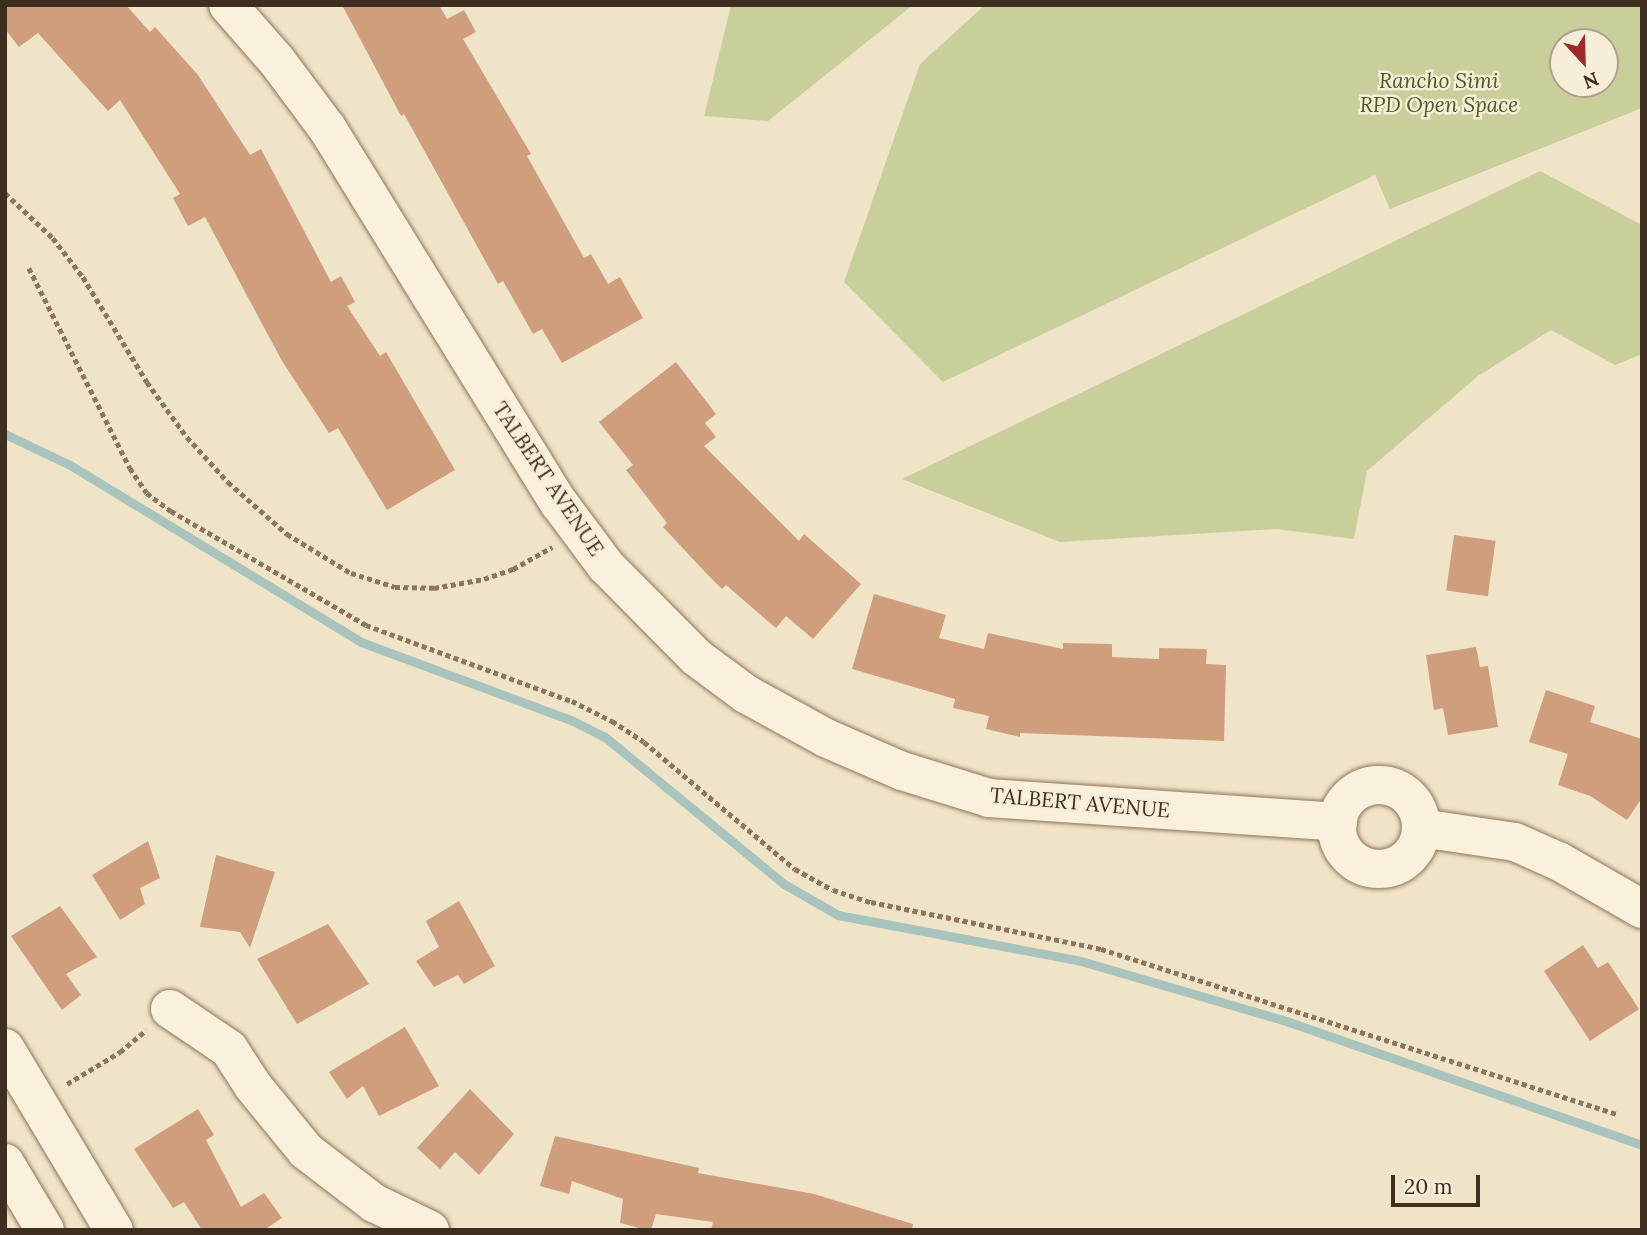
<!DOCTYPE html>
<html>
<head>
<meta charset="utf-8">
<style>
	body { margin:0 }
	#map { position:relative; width:1647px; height:1235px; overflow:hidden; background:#f0e4c8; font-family:Lora,serif }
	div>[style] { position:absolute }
	.green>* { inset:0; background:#c9cf9b }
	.stream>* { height:9px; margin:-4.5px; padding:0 4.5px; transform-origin:4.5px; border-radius:4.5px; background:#a9c4bc }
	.building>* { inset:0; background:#cf9f7d; transform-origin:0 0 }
	.path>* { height:4.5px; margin-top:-2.25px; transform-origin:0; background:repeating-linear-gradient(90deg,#8d765c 0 5px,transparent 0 8.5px) }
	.roads { filter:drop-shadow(0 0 2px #8d765c) drop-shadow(0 0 2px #8d765c) }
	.minor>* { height:38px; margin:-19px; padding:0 19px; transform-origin:19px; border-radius:19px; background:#faf1dc }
	.minor>.ring { margin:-19px; padding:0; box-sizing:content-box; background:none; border:38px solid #faf1dc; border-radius:50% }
	span { translate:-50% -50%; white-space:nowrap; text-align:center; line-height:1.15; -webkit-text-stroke:5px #f7eed8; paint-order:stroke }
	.park-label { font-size:21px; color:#4d5a26; font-style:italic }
	.street-label { font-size:21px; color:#3d2e20 }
	.frame { position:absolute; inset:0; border:7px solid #3d2e20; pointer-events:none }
	.north { position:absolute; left:1549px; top:28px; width:70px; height:70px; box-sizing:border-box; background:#f7eed8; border:2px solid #ada18e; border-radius:50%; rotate:158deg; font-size:19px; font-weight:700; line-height:28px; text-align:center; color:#3d2e20 }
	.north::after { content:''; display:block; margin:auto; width:24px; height:32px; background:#9e2a2b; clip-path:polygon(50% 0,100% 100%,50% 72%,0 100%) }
	.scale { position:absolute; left:1391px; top:1175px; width:89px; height:32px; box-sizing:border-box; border:4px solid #3d2e20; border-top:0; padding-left:9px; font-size:21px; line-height:24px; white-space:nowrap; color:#3d2e20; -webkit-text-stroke:5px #f7eed8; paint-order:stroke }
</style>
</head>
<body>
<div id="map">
	<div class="green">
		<div style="clip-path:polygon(731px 5px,913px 5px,768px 121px,704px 116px)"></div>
		<div style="clip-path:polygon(evenodd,985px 5px,1642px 5px,1642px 108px,1390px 209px,1375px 175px,943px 382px,844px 282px,920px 64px,985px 5px,1563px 42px,1605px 42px,1605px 84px,1563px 84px,1563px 42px)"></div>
		<div style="clip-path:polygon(1540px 171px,1642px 225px,1642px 354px,1615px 365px,1551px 330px,1478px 376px,1367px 471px,1354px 539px,1277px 529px,1060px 542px,902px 479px)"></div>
	</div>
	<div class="stream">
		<div style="left:5px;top:434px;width:72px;rotate:25.5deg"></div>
		<div style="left:70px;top:465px;width:341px;rotate:31.3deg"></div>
		<div style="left:361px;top:642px;width:226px;rotate:20.4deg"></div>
		<div style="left:573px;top:721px;width:36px;rotate:27deg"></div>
		<div style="left:605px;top:737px;width:232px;rotate:39.4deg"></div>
		<div style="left:784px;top:884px;width:62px;rotate:29.9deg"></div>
		<div style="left:838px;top:915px;width:247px;rotate:10.7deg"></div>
		<div style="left:1081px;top:961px;width:217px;rotate:16.3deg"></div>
		<div style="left:1289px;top:1022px;width:374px;rotate:19.2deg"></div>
	</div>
	<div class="building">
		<div style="clip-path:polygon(5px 5px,126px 5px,150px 32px,155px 27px,198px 75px,250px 155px,261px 149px,331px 282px,341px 276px,355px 302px,347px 306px,380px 356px,386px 352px,455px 470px,387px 510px,338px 428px,329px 433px,282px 361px,205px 217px,188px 226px,173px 198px,180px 194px,120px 100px,108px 111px,38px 33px,19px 47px,5px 29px)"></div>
		<div style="clip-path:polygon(342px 5px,439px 5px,447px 19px,464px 10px,476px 32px,463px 39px,531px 154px,527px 156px,584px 258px,591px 254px,608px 284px,620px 277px,643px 318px,562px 363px,542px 329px,533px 334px,503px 281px,498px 284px,404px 114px,401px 116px)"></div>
		<div style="clip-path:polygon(676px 362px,716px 414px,705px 423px,716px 437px,704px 446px,799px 541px,804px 534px,861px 584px,813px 639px,786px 616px,776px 628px,726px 585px,722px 589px,705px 572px,663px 527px,667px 523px,626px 470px,633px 465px,599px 422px)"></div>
		<div style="left:1454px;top:535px;width:42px;height:56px;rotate:8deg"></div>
		<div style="clip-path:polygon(874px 594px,946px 615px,939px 638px,984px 649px,988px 633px,1063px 649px,1063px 643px,1112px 644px,1112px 657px,1159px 659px,1159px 648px,1207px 649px,1206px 664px,1226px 665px,1224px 741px,1020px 733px,1020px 737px,986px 729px,989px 716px,953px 708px,955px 699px,852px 669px)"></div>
		<div style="clip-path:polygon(1476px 647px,1480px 667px,1488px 666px,1498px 727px,1448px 735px,1443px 708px,1434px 710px,1426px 655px)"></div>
		<div style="clip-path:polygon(1546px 690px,1595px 706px,1590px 722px,1642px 739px,1642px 798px,1627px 820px,1590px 796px,1558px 785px,1568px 754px,1529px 742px)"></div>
		<div style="clip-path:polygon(148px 841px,160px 878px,140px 888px,145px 904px,120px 920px,92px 875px)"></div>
		<div style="clip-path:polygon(216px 855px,275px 872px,250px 948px,240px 932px,200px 927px)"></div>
		<div style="clip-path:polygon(459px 901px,495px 966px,464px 984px,458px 975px,434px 987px,416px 961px,439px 947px,426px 921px)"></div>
		<div style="clip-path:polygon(60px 906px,97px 957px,66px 974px,81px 995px,62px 1010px,11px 936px)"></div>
		<div style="clip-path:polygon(328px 924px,369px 984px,297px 1024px,257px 959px)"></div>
		<div style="clip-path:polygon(1583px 945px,1598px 968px,1608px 962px,1639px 1009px,1590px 1041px,1544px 971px)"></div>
		<div style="clip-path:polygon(405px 1027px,439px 1086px,379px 1116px,363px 1086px,347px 1099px,329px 1072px)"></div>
		<div style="clip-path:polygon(470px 1089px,514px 1134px,479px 1175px,455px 1152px,440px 1169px,417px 1148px)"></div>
		<div style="clip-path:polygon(198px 1109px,214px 1135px,206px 1140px,241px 1207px,264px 1193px,282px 1218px,264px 1230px,202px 1230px,184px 1202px,173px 1208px,134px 1149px)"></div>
		<div style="clip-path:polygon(555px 1136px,699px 1168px,698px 1173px,814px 1194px,913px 1224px,912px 1230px,711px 1230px,713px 1222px,656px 1214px,651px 1230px,647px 1230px,620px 1223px,623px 1199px,572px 1181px,569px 1194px,540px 1186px)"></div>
	</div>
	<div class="path">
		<div style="left:5px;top:193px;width:66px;rotate:43.2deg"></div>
		<div style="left:53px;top:238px;width:49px;rotate:52.4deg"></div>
		<div style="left:83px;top:277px;width:123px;rotate:58.6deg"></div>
		<div style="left:147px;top:382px;width:68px;rotate:54deg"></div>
		<div style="left:187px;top:437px;width:61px;rotate:47.7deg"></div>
		<div style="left:228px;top:482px;width:79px;rotate:41.4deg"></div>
		<div style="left:287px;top:534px;width:75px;rotate:31.4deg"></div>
		<div style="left:351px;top:573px;width:46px;rotate:17.7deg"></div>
		<div style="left:395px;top:587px;width:39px;rotate:1deg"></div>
		<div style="left:434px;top:588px;width:51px;rotate:-10.2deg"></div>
		<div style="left:484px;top:579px;width:31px;rotate:-19deg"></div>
		<div style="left:513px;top:569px;width:45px;rotate:-29.4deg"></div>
		<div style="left:29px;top:268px;width:224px;rotate:63.2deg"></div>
		<div style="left:130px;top:468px;width:30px;rotate:56deg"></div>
		<div style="left:147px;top:493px;width:30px;rotate:37deg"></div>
		<div style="left:171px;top:511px;width:226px;rotate:30.3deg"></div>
		<div style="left:366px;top:625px;width:220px;rotate:20.3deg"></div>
		<div style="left:572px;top:701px;width:45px;rotate:26.6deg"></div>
		<div style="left:612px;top:721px;width:38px;rotate:33deg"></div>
		<div style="left:644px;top:742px;width:197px;rotate:40.1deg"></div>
		<div style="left:795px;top:869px;width:43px;rotate:28.9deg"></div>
		<div style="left:833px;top:890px;width:40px;rotate:18deg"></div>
		<div style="left:871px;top:902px;width:235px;rotate:11.5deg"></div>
		<div style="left:1101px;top:949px;width:542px;rotate:17.73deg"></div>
		<div style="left:67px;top:1084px;width:62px;rotate:-31.1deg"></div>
		<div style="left:120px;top:1052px;width:34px;rotate:-40deg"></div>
	</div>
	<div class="roads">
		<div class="minor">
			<div style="left:228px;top:5px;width:74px;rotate:48.8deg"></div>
			<div style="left:277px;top:61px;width:84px;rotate:53.3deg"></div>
			<div style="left:327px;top:128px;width:441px;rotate:58.3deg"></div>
			<div style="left:559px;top:503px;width:79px;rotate:53.3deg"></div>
			<div style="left:606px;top:566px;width:128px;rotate:45.3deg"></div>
			<div style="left:696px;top:657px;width:62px;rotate:36.5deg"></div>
			<div style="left:746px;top:694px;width:91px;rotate:28.8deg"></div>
			<div style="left:826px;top:738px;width:83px;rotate:23.5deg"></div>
			<div style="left:902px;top:771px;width:91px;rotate:17.2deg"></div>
			<div style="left:989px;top:798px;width:350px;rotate:3.9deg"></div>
			<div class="ring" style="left:1337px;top:785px;width:46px;height:46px"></div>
			<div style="left:1421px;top:828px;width:95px;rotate:8.5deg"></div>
			<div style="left:1515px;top:842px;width:49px;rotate:24deg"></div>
			<div style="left:1560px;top:862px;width:95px;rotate:29.8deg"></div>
			<div style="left:170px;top:1009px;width:71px;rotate:34.1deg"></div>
			<div style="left:229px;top:1049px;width:44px;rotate:57deg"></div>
			<div style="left:253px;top:1086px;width:84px;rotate:50.8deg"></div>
			<div style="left:306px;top:1151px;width:86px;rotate:37.4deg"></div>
			<div style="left:374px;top:1203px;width:62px;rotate:25.7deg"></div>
			<div style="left:5px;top:1048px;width:212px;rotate:59.1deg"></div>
			<div style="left:5px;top:1163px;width:78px;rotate:59.2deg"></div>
		</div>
	</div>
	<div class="park-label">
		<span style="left:1439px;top:93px">Rancho Simi<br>RPD Open Space</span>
	</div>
	<div class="street-label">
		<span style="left:548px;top:479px;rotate:56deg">TALBERT AVENUE</span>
		<span style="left:1080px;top:803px;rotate:5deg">TALBERT AVENUE</span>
	</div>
	<div class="frame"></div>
	<div class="north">N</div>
	<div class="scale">20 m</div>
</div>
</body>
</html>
